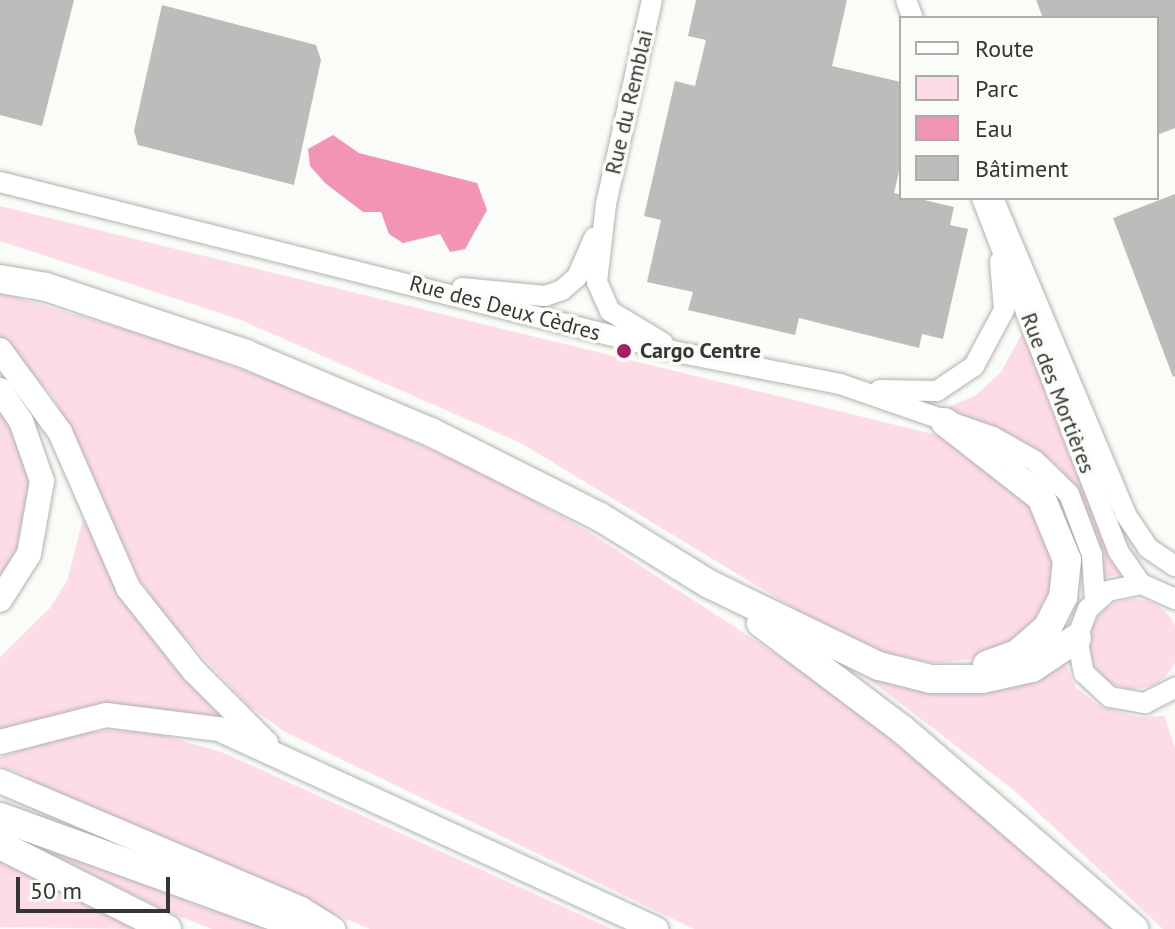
<!DOCTYPE html>
<html>
<head>
<meta charset="utf-8">
<style>
	body { margin:0 }
	#map { position:relative; width:1175px; height:929px; overflow:hidden; background:#f9fcf7; font-family:"PT Sans",sans-serif }
	div>[style] { position:absolute }
	.green>* { inset:0; background:#fedce7 }
	.round { border-radius:50% }
	.water>* { inset:0; background:#f394b7 }
	.building>* { inset:0; background:#babdb9 }
	.roads { filter:drop-shadow(0 0 2px #b1b3af) drop-shadow(0 0 2px #b1b3af) }
	.minor>* { height:20px; margin:-10px; padding:0 10px; transform-origin:10px; border-radius:10px; background:#fff }
	.tertiary>* { height:24px; margin:-12px; padding:0 12px; transform-origin:12px; border-radius:12px; background:#fff }
	.secondary>* { height:28px; margin:-14px; padding:0 14px; transform-origin:14px; border-radius:14px; background:#fff }
	.dots>* { width:22px; height:22px; translate:-50% -50%; box-sizing:border-box; border:4px solid #f9fcf7; border-radius:50% }
	span { translate:-50% -50%; white-space:nowrap; text-align:center; line-height:1.15; -webkit-text-stroke:7px #f9fcf7; paint-order:stroke }
	.street-label { font-size:22px; color:#353634 }
	.poi-label { font-size:22px; color:#353634; font-weight:700 }
	.left { translate:0 -50%; text-align:left }
	.legend { position:absolute; left:899px; top:16px; width:260px; height:184px; box-sizing:border-box; background:#f9fcf7; border:2px solid #abada9; margin:0; padding:10px 14px; list-style:none; font-size:24px; color:#353634 }
	.legend li { display:flex; align-items:center; gap:16px; height:40px }
	.legend b { width:40px; border:2px solid #abada9 }
	.scale { position:absolute; left:16px; top:877px; width:154px; height:36px; box-sizing:border-box; border:4px solid #353634; border-top:0; padding-left:10px; font-size:24px; line-height:28px; white-space:nowrap; color:#353634; -webkit-text-stroke:6px #f9fcf7; paint-order:stroke }
</style>
</head>
<body>
<div id="map">
	<div class="green">
		<div style="clip-path:polygon(0 206px,941px 436px,1035px 498px,1052px 539px,1054px 596px,1017px 644px,981px 658px,935px 663px,887px 654px,815px 621px,521px 443px,241px 320px,0 241px)"></div>
		<div style="clip-path:polygon(0 293px,149px 336px,284px 385px,482px 472px,586px 530px,857px 707px,1124px 929px,694px 929px,285px 732px,249px 706px,170px 622px,139px 579px,54px 398px,0 337px)"></div>
		<div style="clip-path:polygon(1023px 332px,1104px 535px,1121px 574px,1104px 578px,1090px 517px,1061px 469px,1035px 448px,947px 408px,976px 395px,1001px 372px)"></div>
		<div style="clip-path:polygon(0 406px,26px 461px,30px 499px,23px 542px,0 576px)"></div>
		<div style="clip-path:polygon(83px 519px,131px 611px,231px 726px,176px 713px,0 733px,0 657px,50px 608px,67px 581px)"></div>
		<div class="round" style="left:1089px;top:599px;width:90px;height:90px"></div>
		<div style="clip-path:polygon(1064px 660px,1076px 688px,1100px 706px,1138px 717px,1164px 716px,1175px 747px,1175px 929px,1163px 929px,1015px 791px,857px 670px,941px 693px)"></div>
		<div style="clip-path:polygon(108px 730px,159px 734px,224px 753px,612px 929px,370px 929px,26px 786px,27px 776px,0 766px,0 757px,66px 736px)"></div>
		<div style="clip-path:polygon(0 830px,209px 909px,265px 929px,212px 929px,175px 915px)"></div>
		<div style="clip-path:polygon(0 861px,144px 929px,0 927px)"></div>
	</div>
	<div class="water">
		<div style="clip-path:polygon(333px 135px,359px 153px,477px 183px,487px 210px,465px 249px,450px 252px,440px 234px,403px 243px,389px 234px,381px 212px,363px 212px,325px 183px,310px 166px,308px 149px)"></div>
	</div>
	<div class="building">
		<div style="clip-path:polygon(0 0,74px 0,42px 126px,0 115px)"></div>
		<div style="clip-path:polygon(696px 0,847px 0,832px 66px,901px 82px,901px 163px,894px 193px,954px 207px,950px 225px,968px 229px,943px 339px,922px 334px,919px 348px,799px 318px,795px 335px,688px 310px,693px 292px,647px 282px,661px 220px,644px 216px,675px 81px,695px 86px,706px 40px,688px 36px)"></div>
		<div style="clip-path:polygon(1036px 0,1175px 0,1175px 128px,1157px 135px,1157px 18px,1043px 18px)"></div>
		<div style="clip-path:polygon(162px 5px,316px 45px,321px 60px,294px 185px,138px 145px,134px 131px)"></div>
		<div style="clip-path:polygon(1175px 194px,1175px 376px,1173px 377px,1113px 218px)"></div>
	</div>
	<div class="roads">
		<div class="minor">
			<div style="left:652px;top:0;width:209px;rotate:102.7deg"></div>
			<div style="left:606px;top:204px;width:79px;rotate:96.6deg"></div>
			<div style="left:597px;top:282px;width:32px;rotate:66deg"></div>
			<div style="left:610px;top:311px;width:62px;rotate:31.1deg"></div>
			<div style="left:906px;top:0;width:19px;rotate:69deg"></div>
			<div style="left:0;top:182px;width:698px;rotate:14.1deg"></div>
			<div style="left:677px;top:352px;width:166px;rotate:11.1deg"></div>
			<div style="left:840px;top:384px;width:162px;rotate:19.1deg"></div>
			<div style="left:993px;top:437px;width:48px;rotate:29.7deg"></div>
			<div style="left:1035px;top:461px;width:47px;rotate:44.1deg"></div>
			<div style="left:1069px;top:494px;width:65px;rotate:69.3deg"></div>
			<div style="left:1092px;top:555px;width:46px;rotate:86.3deg"></div>
			<div style="left:982px;top:198px;width:378px;rotate:68.9deg"></div>
			<div style="left:1118px;top:551px;width:40px;rotate:55.1deg"></div>
			<div style="left:993px;top:198px;width:344px;rotate:67.2deg"></div>
			<div style="left:1126px;top:515px;width:40px;rotate:56deg"></div>
			<div style="left:1148px;top:548px;width:32px;rotate:34deg"></div>
			<div style="left:462px;top:288px;width:83px;rotate:5.5deg"></div>
			<div style="left:545px;top:296px;width:18px;rotate:-19deg"></div>
			<div style="left:562px;top:290px;width:20px;rotate:-41deg"></div>
			<div style="left:577px;top:277px;width:43px;rotate:-66.4deg"></div>
			<div style="left:880px;top:390px;width:57px;rotate:1deg"></div>
			<div style="left:937px;top:391px;width:45px;rotate:-34deg"></div>
			<div style="left:974px;top:366px;width:64px;rotate:-61.8deg"></div>
			<div style="left:1004px;top:310px;width:49px;rotate:-94.7deg"></div>
			<div style="left:1175px;top:599px;width:37px;rotate:-156deg"></div>
			<div style="left:1141px;top:584px;width:34px;rotate:168deg"></div>
			<div style="left:1108px;top:591px;width:27px;rotate:138deg"></div>
			<div style="left:1088px;top:609px;width:31px;rotate:111deg"></div>
			<div style="left:1077px;top:638px;width:36px;rotate:79deg"></div>
			<div style="left:1084px;top:673px;width:35px;rotate:43deg"></div>
			<div style="left:1110px;top:697px;width:36px;rotate:10deg"></div>
			<div style="left:1145px;top:703px;width:34px;rotate:-27deg"></div>
		</div>
		<div class="tertiary">
			<div style="left:0;top:350px;width:102px;rotate:53.8deg"></div>
			<div style="left:60px;top:432px;width:170px;rotate:66.4deg"></div>
			<div style="left:128px;top:588px;width:106px;rotate:51.5deg"></div>
			<div style="left:194px;top:671px;width:102px;rotate:45deg"></div>
			<div style="left:0;top:390px;width:37px;rotate:56deg"></div>
			<div style="left:21px;top:421px;width:64px;rotate:70.7deg"></div>
			<div style="left:42px;top:481px;width:74px;rotate:100.1deg"></div>
			<div style="left:29px;top:554px;width:54px;rotate:122.2deg"></div>
			<div style="left:0;top:742px;width:109px;rotate:-14.3deg"></div>
			<div style="left:106px;top:715px;width:114px;rotate:7.1deg"></div>
			<div style="left:219px;top:729px;width:481px;rotate:24.6deg"></div>
			<div style="left:0;top:781px;width:327px;rotate:23deg"></div>
			<div style="left:301px;top:909px;width:38px;rotate:32deg"></div>
		</div>
		<div class="secondary">
			<div style="left:0;top:279px;width:47px;rotate:9.9deg"></div>
			<div style="left:46px;top:287px;width:211px;rotate:18.5deg"></div>
			<div style="left:246px;top:354px;width:201px;rotate:22.9deg"></div>
			<div style="left:431px;top:432px;width:189px;rotate:26.7deg"></div>
			<div style="left:600px;top:517px;width:128px;rotate:31.6deg"></div>
			<div style="left:709px;top:584px;width:189px;rotate:25.8deg"></div>
			<div style="left:879px;top:666px;width:54px;rotate:14deg"></div>
			<div style="left:931px;top:679px;width:51px"></div>
			<div style="left:982px;top:679px;width:51px;rotate:-12.4deg"></div>
			<div style="left:1032px;top:668px;width:54px;rotate:-33.7deg"></div>
			<div style="left:945px;top:422px;width:122px;rotate:38deg"></div>
			<div style="left:1041px;top:497px;width:68px;rotate:67.6deg"></div>
			<div style="left:1067px;top:560px;width:37px;rotate:96deg"></div>
			<div style="left:1063px;top:597px;width:34px;rotate:117deg"></div>
			<div style="left:1048px;top:627px;width:41px;rotate:138.9deg"></div>
			<div style="left:1017px;top:654px;width:32px;rotate:160deg"></div>
			<div style="left:761px;top:623px;width:178px;rotate:37deg"></div>
			<div style="left:903px;top:730px;width:305px;rotate:40.7deg"></div>
			<div style="left:0;top:817px;width:329px;rotate:19.9deg"></div>
			<div style="left:0;top:845px;width:187px;rotate:26.7deg"></div>
		</div>
	</div>
	<div class="dots">
		<div style="left:624px;top:351px;background:#a91f64"></div>
	</div>
	<div class="street-label">
		<span style="left:629px;top:102px;rotate:-77deg">Rue du Remblai</span>
		<span style="left:505px;top:308px;rotate:15deg">Rue des Deux Cèdres</span>
		<span style="left:1058px;top:393px;rotate:69deg">Rue des Mortières</span>
	</div>
	<div class="poi-label">
		<span class="left" style="left:640px;top:351px">Cargo Centre</span>
	</div>
	<ul class="legend">
	<li><b style="height:10px;background:#fff"></b>Route</li>
	<li><b style="height:22px;background:#fedce7"></b>Parc</li>
	<li><b style="height:22px;background:#f394b7"></b>Eau</li>
	<li><b style="height:22px;background:#babdb9"></b>Bâtiment</li>
	</ul>
	<div class="scale">50 m</div>
</div>
</body>
</html>
